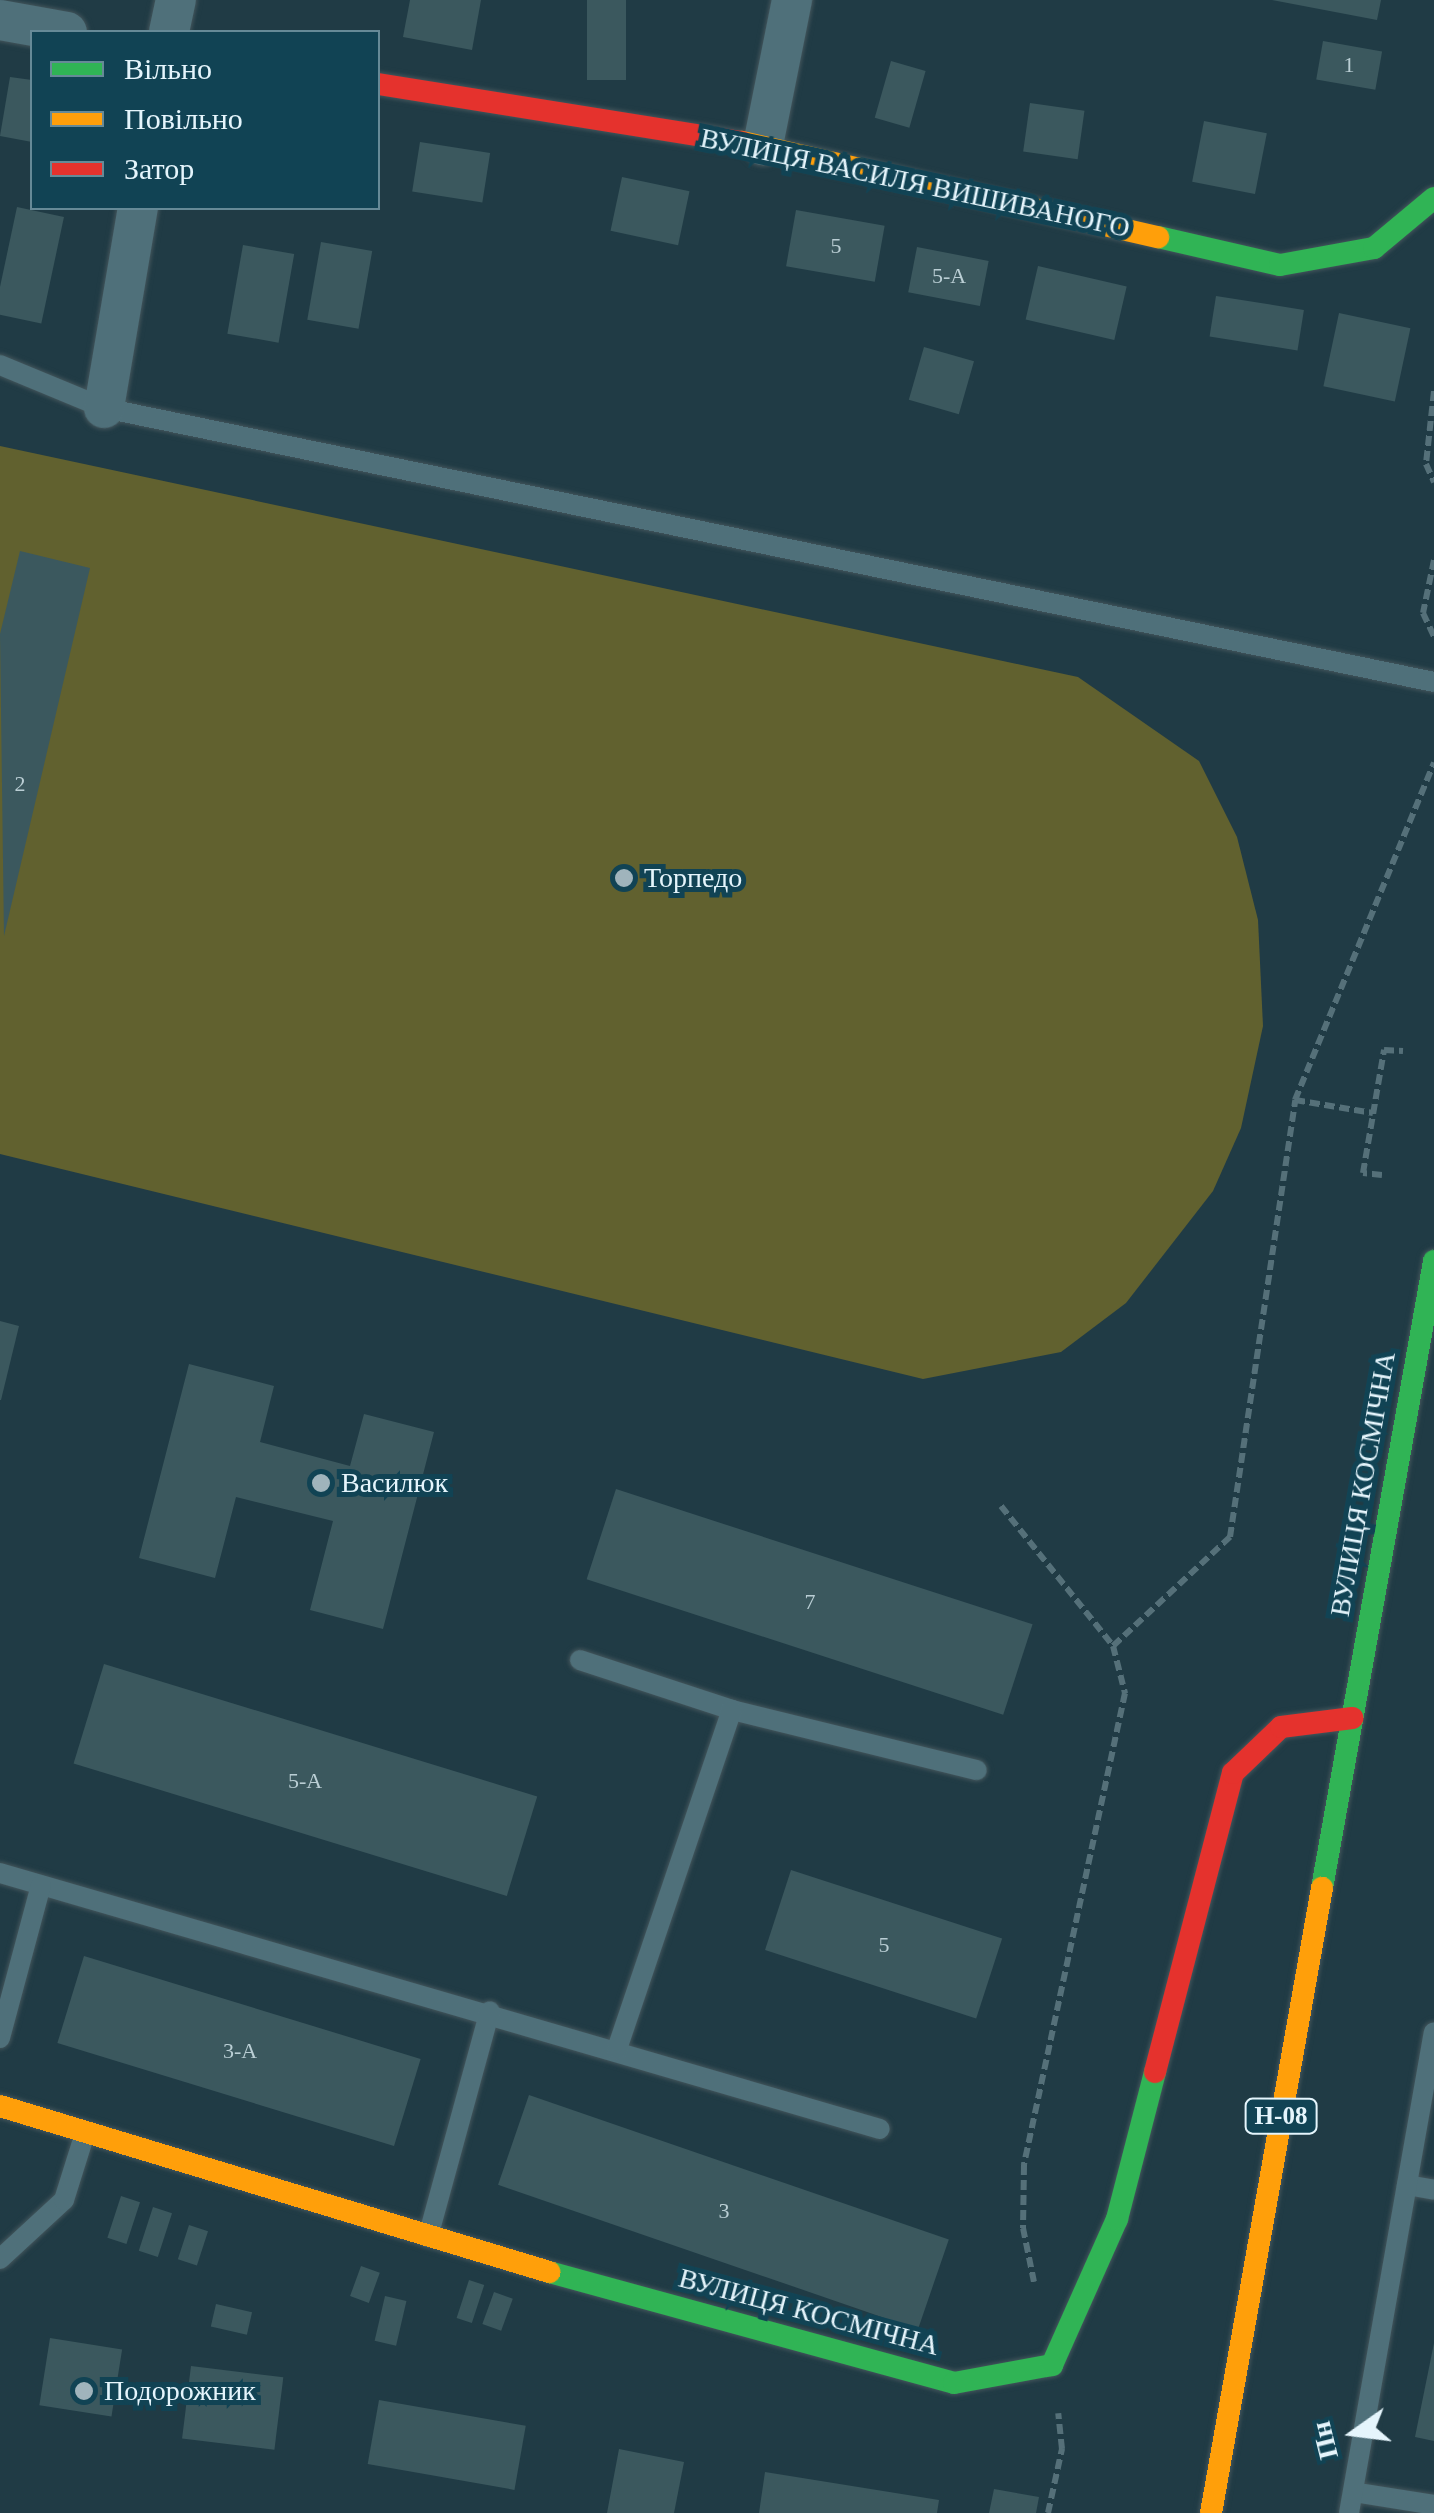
<!DOCTYPE html>
<html>
<head>
<meta charset="utf-8">
<style>
	body { margin:0 }
	#map { position:relative; width:1434px; height:2513px; overflow:hidden; background:#203b45; font-family:Georgia,serif }
	div>[style] { position:absolute }
	.green>* { inset:0; background:#61612f }
	.building>* { inset:0; background:#3b585e; transform-origin:0 0 }
	.path>* { height:6px; margin-top:-3px; transform-origin:0; background:repeating-linear-gradient(90deg,#557079 0 10px,transparent 0 15px) }
	.roads { filter:drop-shadow(0 0 2px #43555b) drop-shadow(0 0 2px #43555b) }
	.lane>* { height:20px; margin:-10px; padding:0 10px; transform-origin:10px; border-radius:10px; background:#4f707a }
	.street>* { height:40px; margin:-20px; padding:0 20px; transform-origin:20px; border-radius:20px; background:#4f707a }
	.fast>* { height:22px; margin:-11px; padding:0 11px; transform-origin:11px; border-radius:11px; background:#30b455 }
	.slow>* { height:22px; margin:-11px; padding:0 11px; transform-origin:11px; border-radius:11px; background:#ff9f0a }
	.jam>* { height:22px; margin:-11px; padding:0 11px; transform-origin:11px; border-radius:11px; background:#e5322d }
	.dots>* { width:28px; height:28px; translate:-50% -50%; box-sizing:border-box; border:5px solid #114354; border-radius:50% }
	span { translate:-50% -50%; white-space:nowrap; text-align:center; line-height:1.15; -webkit-text-stroke:10px #114354; paint-order:stroke }
	.number-label { font-size:22px; color:#baced4 }
	.number-label span { -webkit-text-stroke-width:0 }
	.shield-label span { padding:2px 8px; background:#114354; border:2px solid; border-radius:8px; -webkit-text-stroke-width:0 }
	.shield-label { font-size:25px; color:#e5f5fc; font-weight:700 }
	.street-label { font-size:28px; color:#e5f5fc }
	.poi-label { font-size:28px; color:#e5f5fc }
	.left { translate:0 -50%; text-align:left }
	.legend { position:absolute; left:30px; top:30px; width:350px; height:180px; box-sizing:border-box; background:#114354; border:2px solid #668a97; margin:0; padding:12px 18px; list-style:none; font-size:30px; color:#e5f5fc }
	.legend li { display:flex; align-items:center; gap:20px; height:50px }
	.legend b { width:50px; border:2px solid #668a97 }
	.north { position:absolute; left:1304px; top:2383px; width:100px; height:100px; -webkit-text-stroke:8px #114354; paint-order:stroke; rotate:256deg; font-size:28px; font-weight:700; line-height:40px; text-align:center; color:#e5f5fc }
	.north::after { content:''; display:block; margin:auto; width:35px; height:45px; background:#e5f5fc; clip-path:polygon(50% 0,100% 100%,50% 72%,0 100%) }
</style>
</head>
<body>
<div id="map">
	<div class="green">
		<div style="clip-path:polygon(0 446px,1078px 677px,1199px 761px,1237px 837px,1258px 920px,1263px 1026px,1241px 1128px,1213px 1191px,1126px 1303px,1061px 1352px,923px 1379px,0 1154px)"></div>
	</div>
	<div class="building">
		<div style="clip-path:polygon(410px 0,481px 0,472px 50px,403px 37px)"></div>
		<div style="left:587px;top:0;width:39px;height:80px"></div>
		<div style="clip-path:polygon(1272px 0,1381px 0,1377px 20px)"></div>
		<div style="left:1323px;top:41px;width:60px;height:39px;rotate:10deg"></div>
		<div style="left:891px;top:61px;width:36px;height:59px;rotate:16deg"></div>
		<div style="clip-path:polygon(10px 77px,32px 80px,32px 142px,0 136px)"></div>
		<div style="left:1030px;top:103px;width:55px;height:49px;rotate:8deg"></div>
		<div style="left:1204px;top:121px;width:64px;height:62px;rotate:11deg"></div>
		<div style="left:420px;top:142px;width:71px;height:50px;rotate:9deg"></div>
		<div style="left:622px;top:177px;width:69px;height:55px;rotate:12deg"></div>
		<div style="left:17px;top:207px;width:48px;height:109px;rotate:12deg"></div>
		<div style="left:796px;top:210px;width:90px;height:57px;rotate:10deg"></div>
		<div style="left:321px;top:242px;width:52px;height:79px;rotate:10deg"></div>
		<div style="left:243px;top:245px;width:52px;height:90px;rotate:10deg"></div>
		<div style="left:917px;top:247px;width:73px;height:46px;rotate:11deg"></div>
		<div style="left:1038px;top:266px;width:91px;height:55px;rotate:13deg"></div>
		<div style="left:1216px;top:296px;width:89px;height:41px;rotate:9deg"></div>
		<div style="left:1339px;top:313px;width:73px;height:75px;rotate:12deg"></div>
		<div style="left:924px;top:347px;width:52px;height:55px;rotate:16deg"></div>
		<div style="clip-path:polygon(20px 551px,90px 568px,4px 936px,0 634px)"></div>
		<div style="clip-path:polygon(0 1321px,19px 1326px,1px 1400px,0 1400px)"></div>
		<div style="clip-path:polygon(189px 1364px,274px 1386px,260px 1442px,350px 1466px,364px 1414px,434px 1432px,383px 1629px,310px 1610px,333px 1521px,236px 1497px,215px 1578px,139px 1558px)"></div>
		<div style="left:616px;top:1489px;width:438px;height:95px;rotate:18deg"></div>
		<div style="left:104px;top:1664px;width:453px;height:104px;rotate:17deg"></div>
		<div style="left:791px;top:1870px;width:222px;height:84px;rotate:18deg"></div>
		<div style="left:84px;top:1956px;width:352px;height:91px;rotate:17deg"></div>
		<div style="left:529px;top:2095px;width:444px;height:95px;rotate:19deg"></div>
		<div style="left:121px;top:2196px;width:20px;height:44px;rotate:18deg"></div>
		<div style="left:153px;top:2207px;width:20px;height:46px;rotate:18deg"></div>
		<div style="left:189px;top:2225px;width:20px;height:36px;rotate:18deg"></div>
		<div style="left:361px;top:2266px;width:20px;height:32px;rotate:20deg"></div>
		<div style="left:469px;top:2280px;width:16px;height:40px;rotate:18deg"></div>
		<div style="left:494px;top:2292px;width:20px;height:34px;rotate:20deg"></div>
		<div style="left:385px;top:2296px;width:22px;height:46px;rotate:13deg"></div>
		<div style="left:216px;top:2304px;width:37px;height:23px;rotate:13deg"></div>
		<div style="left:50px;top:2338px;width:73px;height:68px;rotate:9deg"></div>
		<div style="clip-path:polygon(1434px 2343px,1434px 2441px,1415px 2437px)"></div>
		<div style="left:191px;top:2366px;width:93px;height:73px;rotate:7deg"></div>
		<div style="left:379px;top:2400px;width:149px;height:65px;rotate:10deg"></div>
		<div style="clip-path:polygon(619px 2449px,684px 2462px,674px 2513px,607px 2513px)"></div>
		<div style="clip-path:polygon(765px 2472px,939px 2500px,937px 2513px,759px 2513px)"></div>
		<div style="clip-path:polygon(994px 2489px,1039px 2497px,1036px 2513px,989px 2513px)"></div>
	</div>
	<div class="path">
		<div style="left:1434px;top:391px;width:73px;rotate:96.3deg"></div>
		<div style="left:1426px;top:464px;width:20px;rotate:66deg"></div>
		<div style="left:1434px;top:560px;width:54px;rotate:101.7deg"></div>
		<div style="left:1423px;top:613px;width:26px;rotate:65deg"></div>
		<div style="left:1295px;top:1100px;width:79px;rotate:9.5deg"></div>
		<div style="left:1382px;top:1175px;width:19px;rotate:-174deg"></div>
		<div style="left:1363px;top:1173px;width:125px;rotate:-80.3deg"></div>
		<div style="left:1384px;top:1050px;width:19px;rotate:3deg"></div>
		<div style="left:1001px;top:1506px;width:179px;rotate:51.3deg"></div>
		<div style="left:1113px;top:1646px;width:49px;rotate:75.7deg"></div>
		<div style="left:1125px;top:1693px;width:483px;rotate:102.1deg"></div>
		<div style="left:1024px;top:2165px;width:63px;rotate:90.9deg"></div>
		<div style="left:1023px;top:2228px;width:55px;rotate:78.5deg"></div>
		<div style="left:1113px;top:1646px;width:160px;rotate:-43deg"></div>
		<div style="left:1230px;top:1537px;width:442px;rotate:-81.5deg"></div>
		<div style="left:1295px;top:1100px;width:365px;rotate:-67.6deg"></div>
		<div style="left:1048px;top:2513px;width:66px;rotate:-77.7deg"></div>
		<div style="left:1062px;top:2449px;width:36px;rotate:-96deg"></div>
	</div>
	<div class="roads">
		<div class="lane">
			<div style="left:0;top:365px;width:113px;rotate:22.5deg"></div>
			<div style="left:104px;top:408px;width:1358px;rotate:11.64deg"></div>
			<div style="left:580px;top:1660px;width:160px;rotate:18.2deg"></div>
			<div style="left:732px;top:1710px;width:252px;rotate:13.8deg"></div>
			<div style="left:0;top:1873px;width:916px;rotate:16.22deg"></div>
			<div style="left:0;top:2038px;width:158px;rotate:-75deg"></div>
			<div style="left:617px;top:2049px;width:358px;rotate:-71.3deg"></div>
			<div style="left:1407px;top:2185px;width:27px;rotate:10deg"></div>
			<div style="left:428px;top:2237px;width:234px;rotate:-74.7deg"></div>
			<div style="left:0;top:2259px;width:87px;rotate:-42.7deg"></div>
			<div style="left:64px;top:2200px;width:70px;rotate:-72.6deg"></div>
			<div style="left:1353px;top:2492px;width:82px;rotate:9.1deg"></div>
			<div style="left:1349px;top:2513px;width:488px;rotate:-80deg"></div>
		</div>
		<div class="street">
			<div style="left:0;top:20px;width:68px;rotate:10.2deg"></div>
			<div style="left:169px;top:32px;width:33px;rotate:-78deg"></div>
			<div style="left:763px;top:145px;width:148px;rotate:-78.7deg"></div>
			<div style="left:104px;top:408px;width:203px;rotate:-80.4deg"></div>
		</div>
		<div class="fast">
			<div style="left:1158px;top:237px;width:125px;rotate:12.9deg"></div>
			<div style="left:1280px;top:265px;width:96px;rotate:-10.3deg"></div>
			<div style="left:1374px;top:248px;width:78px;rotate:-39.8deg"></div>
			<div style="left:1322px;top:1888px;width:637px;rotate:-79.87deg"></div>
			<div style="left:549px;top:2272px;width:420px;rotate:15.3deg"></div>
			<div style="left:954px;top:2383px;width:100px;rotate:-10.4deg"></div>
			<div style="left:1052px;top:2365px;width:160px;rotate:-66deg"></div>
			<div style="left:1117px;top:2219px;width:152px;rotate:-75.5deg"></div>
		</div>
		<div class="slow">
			<div style="left:742px;top:142px;width:427px;rotate:12.9deg"></div>
			<div style="left:0;top:2106px;width:574px;rotate:16.82deg"></div>
			<div style="left:1211px;top:2513px;width:635px;rotate:-79.93deg"></div>
		</div>
		<div class="jam">
			<div style="left:378px;top:84px;width:369px;rotate:9.1deg"></div>
			<div style="left:1155px;top:2072px;width:309px;rotate:-75.4deg"></div>
			<div style="left:1233px;top:1773px;width:66px;rotate:-43.8deg"></div>
			<div style="left:1281px;top:1727px;width:72px;rotate:-7.2deg"></div>
		</div>
	</div>
	<div class="dots">
		<div style="left:624px;top:878px;background:#a0b4bc"></div>
		<div style="left:321px;top:1483px;background:#a0b4bc"></div>
		<div style="left:84px;top:2391px;background:#a0b4bc"></div>
	</div>
	<div class="number-label">
		<span style="left:1349px;top:65px">1</span>
		<span style="left:836px;top:246px">5</span>
		<span style="left:949px;top:276px">5-А</span>
		<span style="left:20px;top:784px">2</span>
		<span style="left:810px;top:1602px">7</span>
		<span style="left:305px;top:1781px">5-А</span>
		<span style="left:884px;top:1945px">5</span>
		<span style="left:240px;top:2051px">3-А</span>
		<span style="left:724px;top:2211px">3</span>
	</div>
	<div class="shield-label">
		<span style="left:1281px;top:2116px">Н-08</span>
	</div>
	<div class="street-label">
		<span style="left:915px;top:183px;rotate:12deg">ВУЛИЦЯ ВАСИЛЯ ВИШИВАНОГО</span>
		<span style="left:1363px;top:1484px;rotate:-80deg">ВУЛИЦЯ КОСМІЧНА</span>
		<span style="left:809px;top:2312px;rotate:15deg">ВУЛИЦЯ КОСМІЧНА</span>
	</div>
	<div class="poi-label">
		<span class="left" style="left:644px;top:878px">Торпедо</span>
		<span class="left" style="left:341px;top:1483px">Василюк</span>
		<span class="left" style="left:104px;top:2391px">Подорожник</span>
	</div>
	<ul class="legend">
	<li><b style="height:12px;background:#30b455"></b>Вільно</li>
	<li><b style="height:12px;background:#ff9f0a"></b>Повільно</li>
	<li><b style="height:12px;background:#e5322d"></b>Затор</li>
	</ul>
	<div class="north">Пн</div>
</div>
</body>
</html>
